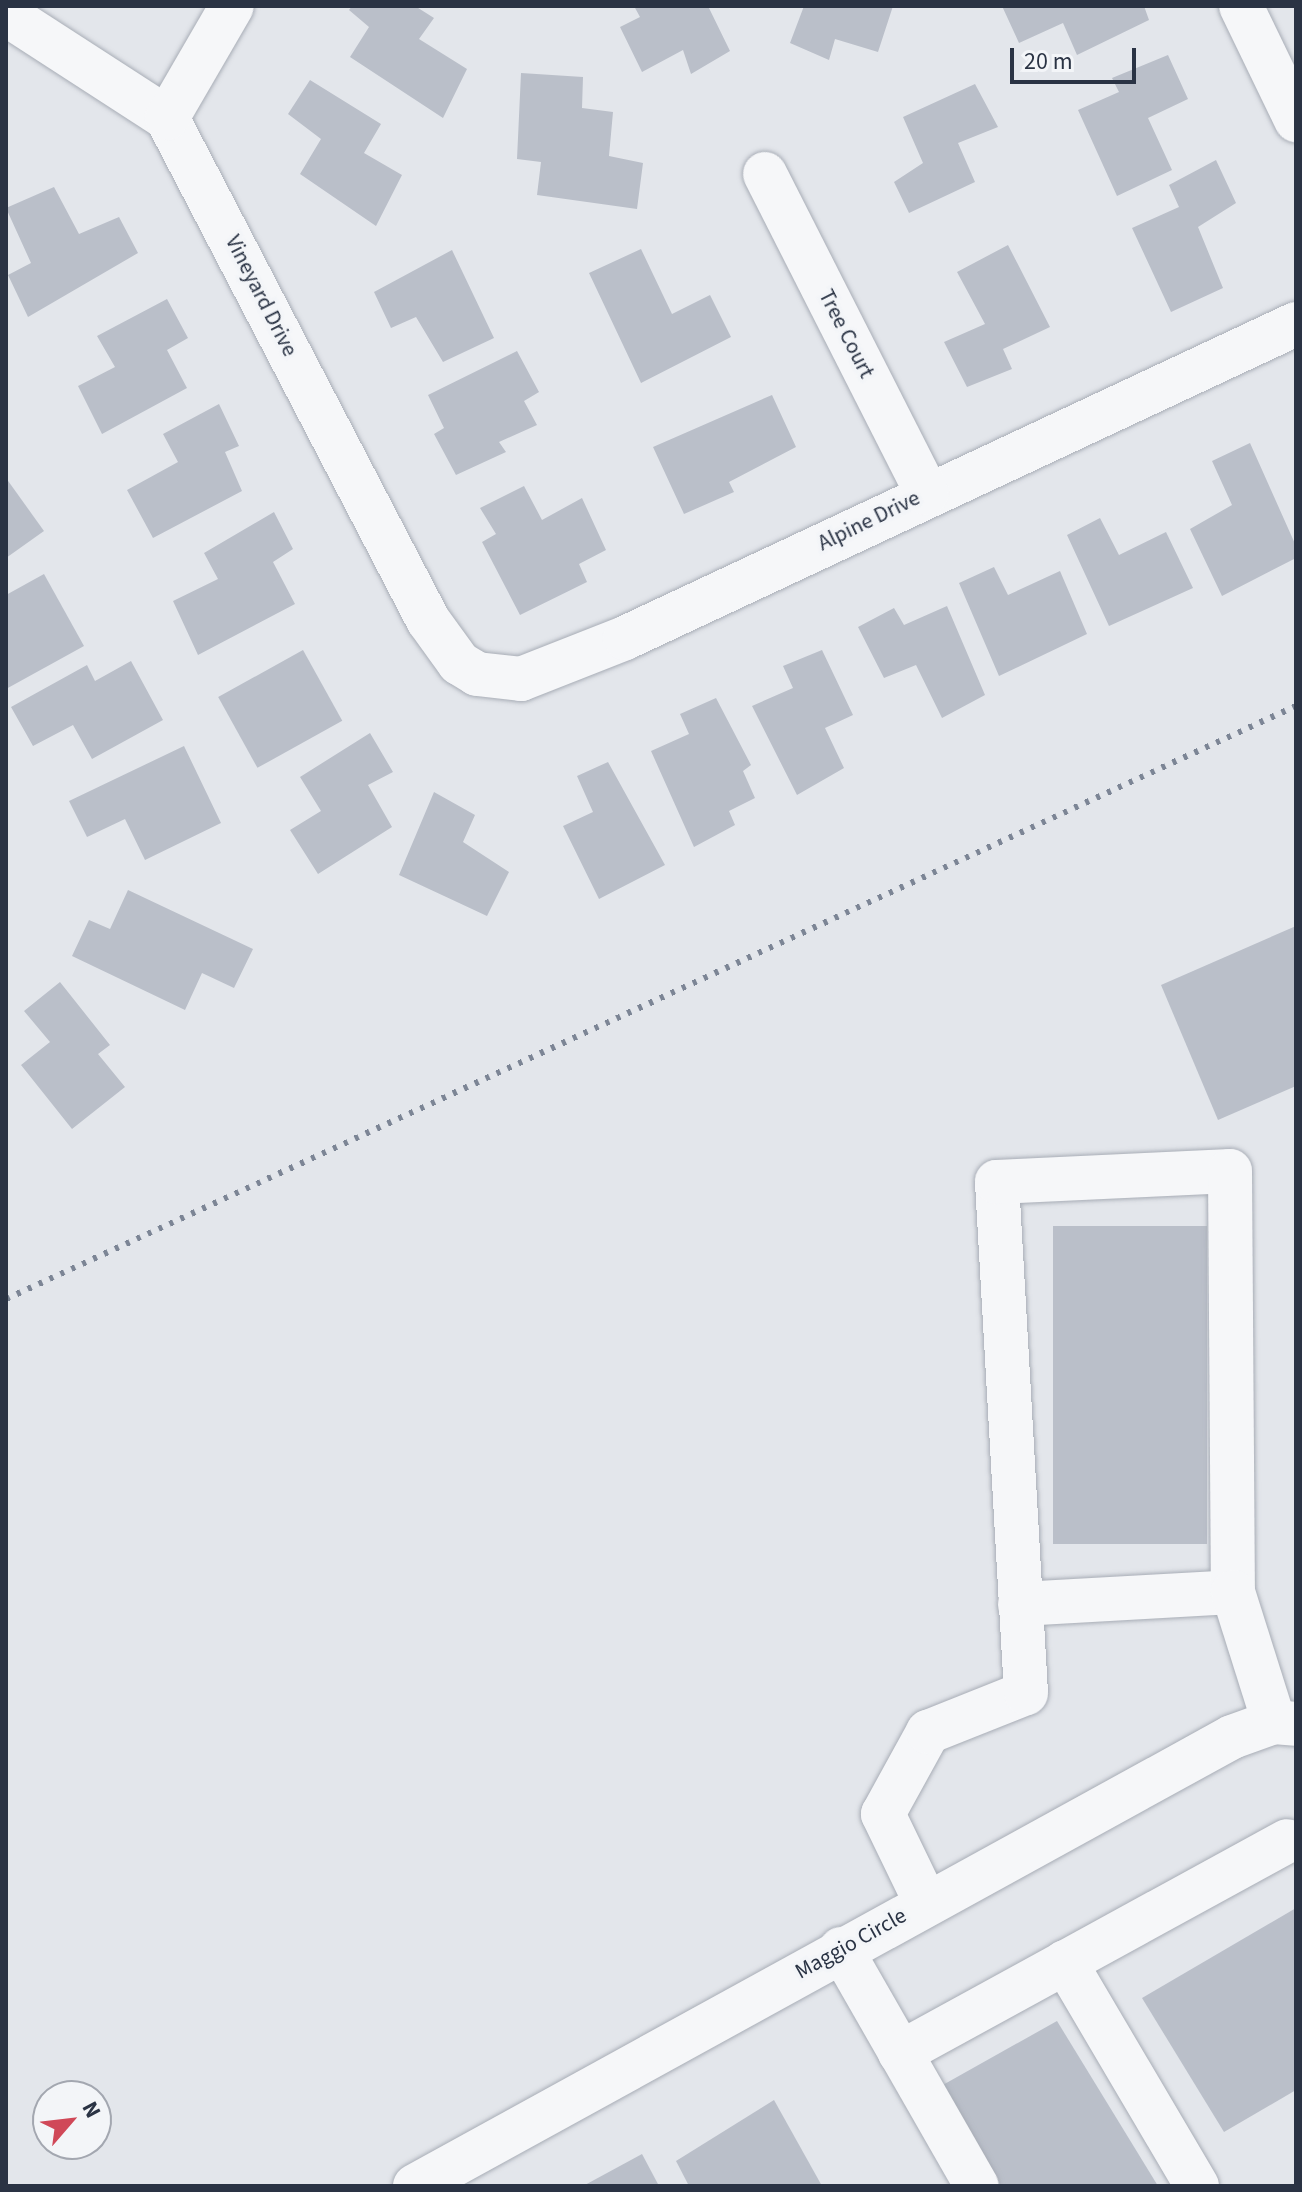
<!DOCTYPE html>
<html>
<head>
<meta charset="utf-8">
<style>
	body { margin:0 }
	#map { position:relative; width:1302px; height:2192px; overflow:hidden; background:#e3e6eb; font-family:"Source Sans 3",sans-serif }
	div>[style] { position:absolute }
	.building>* { inset:0; background:#babfc9; transform-origin:0 0 }
	.roads { filter:drop-shadow(0 0 2px #a8adb6) drop-shadow(0 0 2px #a8adb6) }
	.minor>* { height:44px; margin:-22px; padding:0 22px; transform-origin:22px; border-radius:22px; background:#f6f7f9 }
	.rail>* { height:6px; margin-top:-3px; transform-origin:0; background:repeating-linear-gradient(90deg,#7c8595 0 4px,transparent 0 12px) }
	span { translate:-50% -50%; white-space:nowrap; text-align:center; line-height:1.15; -webkit-text-stroke:7px #f3f5f8; paint-order:stroke }
	.street-label { font-size:22px; color:#2a3344 }
	.frame { position:absolute; inset:0; border:8px solid #2a3344; pointer-events:none }
	.north { position:absolute; left:32px; top:2080px; width:80px; height:80px; box-sizing:border-box; background:#f3f5f8; border:2px solid #a3a7b0; border-radius:50%; rotate:62deg; font-size:22px; font-weight:700; line-height:32px; text-align:center; color:#2a3344 }
	.north::after { content:''; display:block; margin:auto; width:28px; height:36px; background:#d04858; clip-path:polygon(50% 0,100% 100%,50% 72%,0 100%) }
	.scale { position:absolute; left:1010px; top:48px; width:126px; height:36px; box-sizing:border-box; border:4px solid #2a3344; border-top:0; padding-left:10px; font-size:24px; line-height:28px; white-space:nowrap; color:#2a3344; -webkit-text-stroke:6px #f3f5f8; paint-order:stroke }
</style>
</head>
<body>
<div id="map">
	<div class="building">
		<div style="clip-path:polygon(352px 6px,415px 6px,434px 18px,419px 39px,467px 69px,443px 118px,350px 57px,369px 27px,349px 10px)"></div>
		<div style="clip-path:polygon(634px 6px,708px 6px,730px 51px,691px 74px,683px 50px,642px 72px,620px 27px,640px 17px)"></div>
		<div style="clip-path:polygon(804px 6px,893px 6px,878px 52px,835px 39px,829px 60px,790px 43px)"></div>
		<div style="clip-path:polygon(1002px 6px,1144px 6px,1149px 20px,1077px 55px,1063px 23px,1019px 43px)"></div>
		<div style="clip-path:polygon(1168px 55px,1188px 99px,1148px 118px,1172px 170px,1117px 196px,1078px 110px,1119px 92px,1112px 78px)"></div>
		<div style="clip-path:polygon(521px 73px,583px 77px,582px 108px,613px 112px,609px 156px,643px 163px,637px 209px,537px 195px,541px 162px,517px 159px)"></div>
		<div style="clip-path:polygon(310px 80px,381px 124px,364px 153px,402px 175px,376px 226px,300px 174px,321px 139px,288px 114px)"></div>
		<div style="clip-path:polygon(975px 84px,998px 127px,958px 143px,975px 182px,909px 213px,894px 182px,923px 163px,903px 117px)"></div>
		<div style="clip-path:polygon(1216px 160px,1236px 203px,1198px 227px,1223px 288px,1171px 312px,1132px 228px,1179px 207px,1169px 185px)"></div>
		<div style="clip-path:polygon(54px 187px,79px 234px,119px 217px,138px 253px,28px 317px,8px 275px,31px 263px,6px 208px)"></div>
		<div style="clip-path:polygon(1008px 245px,1050px 327px,1003px 349px,1012px 369px,967px 387px,944px 342px,985px 324px,957px 272px)"></div>
		<div style="clip-path:polygon(641px 249px,672px 314px,710px 295px,731px 337px,641px 383px,589px 273px)"></div>
		<div style="clip-path:polygon(452px 250px,494px 338px,443px 362px,416px 317px,391px 328px,374px 292px)"></div>
		<div style="clip-path:polygon(167px 299px,188px 338px,167px 350px,187px 388px,102px 434px,78px 386px,115px 367px,97px 336px)"></div>
		<div style="clip-path:polygon(517px 351px,539px 392px,524px 401px,537px 425px,499px 442px,506px 452px,456px 475px,434px 434px,444px 428px,428px 395px)"></div>
		<div style="clip-path:polygon(772px 395px,796px 447px,729px 482px,734px 492px,684px 514px,653px 447px)"></div>
		<div style="clip-path:polygon(219px 404px,239px 446px,225px 452px,242px 491px,153px 538px,127px 490px,178px 462px,163px 434px)"></div>
		<div style="clip-path:polygon(1250px 443px,1296px 546px,1296px 558px,1222px 596px,1190px 529px,1232px 505px,1212px 461px)"></div>
		<div style="clip-path:polygon(6px 478px,44px 531px,6px 558px)"></div>
		<div style="clip-path:polygon(524px 486px,542px 520px,582px 498px,606px 550px,579px 564px,587px 582px,520px 615px,482px 542px,496px 534px,480px 508px)"></div>
		<div style="clip-path:polygon(274px 512px,293px 549px,273px 562px,295px 604px,198px 655px,173px 601px,218px 579px,204px 553px)"></div>
		<div style="clip-path:polygon(1100px 518px,1119px 555px,1166px 532px,1193px 588px,1109px 626px,1067px 535px)"></div>
		<div style="clip-path:polygon(994px 567px,1008px 595px,1060px 571px,1087px 634px,999px 676px,959px 583px)"></div>
		<div style="clip-path:polygon(44px 574px,84px 646px,6px 689px,6px 595px)"></div>
		<div style="clip-path:polygon(947px 606px,985px 695px,942px 718px,916px 665px,884px 678px,858px 627px,894px 608px,904px 625px)"></div>
		<div style="left:303px;top:650px;width:81px;height:97px;rotate:61deg"></div>
		<div style="clip-path:polygon(822px 650px,853px 715px,825px 728px,844px 768px,797px 795px,752px 706px,793px 688px,783px 666px)"></div>
		<div style="clip-path:polygon(131px 661px,163px 720px,92px 759px,73px 725px,33px 746px,11px 707px,87px 665px,95px 681px)"></div>
		<div style="clip-path:polygon(716px 698px,751px 765px,743px 771px,755px 798px,729px 811px,735px 825px,694px 847px,651px 751px,689px 734px,680px 714px)"></div>
		<div style="clip-path:polygon(370px 733px,393px 772px,368px 785px,392px 827px,318px 874px,290px 830px,321px 811px,300px 777px)"></div>
		<div style="clip-path:polygon(184px 746px,221px 823px,145px 860px,125px 819px,87px 837px,69px 801px)"></div>
		<div style="clip-path:polygon(608px 762px,665px 865px,599px 899px,563px 826px,593px 812px,577px 776px)"></div>
		<div style="clip-path:polygon(434px 792px,475px 815px,463px 842px,509px 872px,487px 916px,399px 875px)"></div>
		<div style="clip-path:polygon(128px 890px,253px 949px,234px 988px,202px 973px,185px 1010px,72px 956px,89px 920px,110px 929px)"></div>
		<div style="clip-path:polygon(1296px 926px,1296px 1086px,1218px 1120px,1161px 985px)"></div>
		<div style="clip-path:polygon(60px 982px,110px 1045px,98px 1054px,125px 1087px,72px 1129px,21px 1065px,50px 1042px,24px 1011px)"></div>
		<div style="left:1207px;top:1226px;width:318px;height:154px;rotate:90deg"></div>
		<div style="clip-path:polygon(1296px 1908px,1296px 2090px,1224px 2132px,1142px 1998px)"></div>
		<div style="clip-path:polygon(1057px 2021px,1158px 2186px,1001px 2186px,941px 2086px)"></div>
		<div style="clip-path:polygon(774px 2100px,822px 2186px,689px 2186px,676px 2161px)"></div>
		<div style="clip-path:polygon(642px 2154px,659px 2186px,583px 2186px)"></div>
	</div>
	<div class="roads">
		<div class="minor">
			<div style="left:1241px;top:6px;width:127px;rotate:64.2deg"></div>
			<div style="left:6px;top:14px;width:192px;rotate:32.9deg"></div>
			<div style="left:167px;top:118px;width:566px;rotate:62.53deg"></div>
			<div style="left:428px;top:620px;width:53px;rotate:54.2deg"></div>
			<div style="left:459px;top:663px;width:21px;rotate:31deg"></div>
			<div style="left:477px;top:674px;width:44px;rotate:6.5deg"></div>
			<div style="left:521px;top:679px;width:112px;rotate:-21.5deg"></div>
			<div style="left:625px;top:638px;width:741px;rotate:-25.08deg"></div>
			<div style="left:167px;top:118px;width:129px;rotate:-59.9deg"></div>
			<div style="left:765px;top:174px;width:358px;rotate:63.1deg"></div>
			<div style="left:1020px;top:1604px;width:213px;rotate:-3.2deg"></div>
			<div style="left:926px;top:1903px;width:99px;rotate:-115.8deg"></div>
			<div style="left:883px;top:1814px;width:94px;rotate:-61.2deg"></div>
			<div style="left:928px;top:1732px;width:105px;rotate:-21.7deg"></div>
			<div style="left:1026px;top:1693px;width:512px;rotate:-93.25deg"></div>
			<div style="left:997px;top:1182px;width:233px;rotate:-2.7deg"></div>
			<div style="left:1230px;top:1171px;width:421px;rotate:89.6deg"></div>
			<div style="left:1233px;top:1592px;width:136px;rotate:72.5deg"></div>
			<div style="left:841px;top:1949px;width:273px;rotate:60.2deg"></div>
			<div style="left:1065px;top:1962px;width:260px;rotate:59.5deg"></div>
			<div style="left:900px;top:2053px;width:441px;rotate:-28.7deg"></div>
			<div style="left:415px;top:2186px;width:932px;rotate:-28.79deg"></div>
			<div style="left:1232px;top:1737px;width:45px;rotate:-19.7deg"></div>
			<div style="left:1274px;top:1722px;width:22px;rotate:5deg"></div>
		</div>
	</div>
	<div class="rail">
		<div style="left:6px;top:1299px;width:1420px;rotate:-24.69deg"></div>
	</div>
	<div class="street-label">
		<span style="left:261px;top:296px;rotate:63deg">Vineyard Drive</span>
		<span style="left:846px;top:334px;rotate:63deg">Tree Court</span>
		<span style="left:869px;top:521px;rotate:-26deg">Alpine Drive</span>
		<span style="left:851px;top:1944px;rotate:-29deg">Maggio Circle</span>
	</div>
	<div class="frame"></div>
	<div class="north">N</div>
	<div class="scale">20 m</div>
</div>
</body>
</html>
